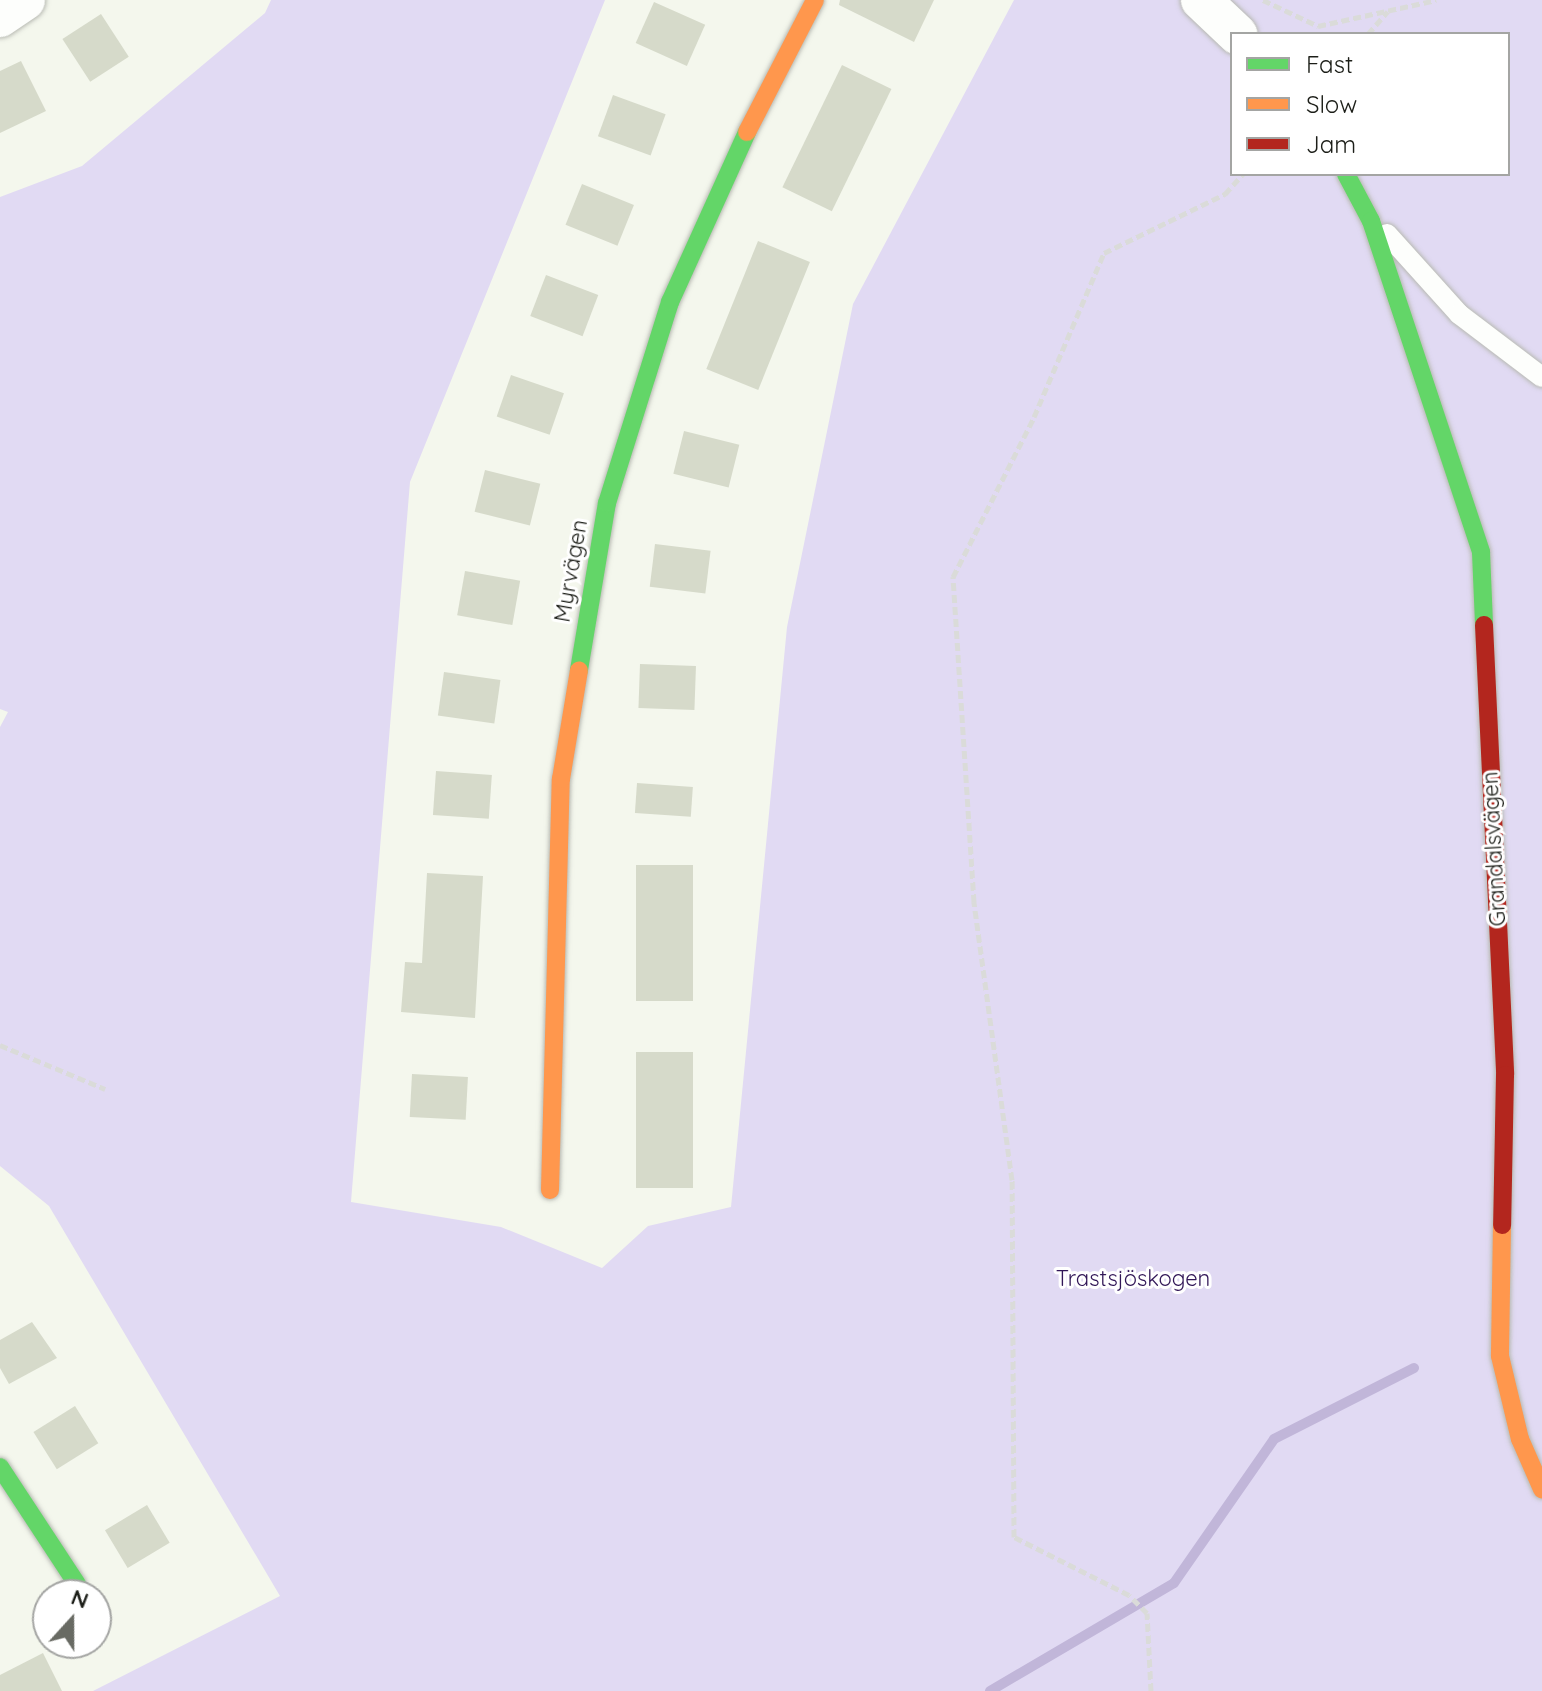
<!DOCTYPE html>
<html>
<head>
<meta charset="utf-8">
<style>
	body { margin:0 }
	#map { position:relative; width:1542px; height:1691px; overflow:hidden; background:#f4f7ed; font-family:Quicksand,sans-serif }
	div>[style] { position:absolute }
	.green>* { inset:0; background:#e1daf3 }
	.stream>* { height:10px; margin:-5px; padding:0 5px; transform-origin:5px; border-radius:5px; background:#c1b6d9 }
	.building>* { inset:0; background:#d6daca; transform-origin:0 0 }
	.path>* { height:5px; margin-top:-2.5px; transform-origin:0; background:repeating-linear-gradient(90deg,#dadbd9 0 8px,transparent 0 12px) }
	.roads { filter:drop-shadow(0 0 2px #b8bab3) drop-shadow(0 0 2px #b8bab3) }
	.lane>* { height:20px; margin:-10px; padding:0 10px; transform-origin:10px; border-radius:10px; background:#fdfefc }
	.street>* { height:40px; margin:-20px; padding:0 20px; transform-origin:20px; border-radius:20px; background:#fdfefc }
	.fast>* { height:18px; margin:-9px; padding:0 9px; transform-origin:9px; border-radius:9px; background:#63d668 }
	.slow>* { height:18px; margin:-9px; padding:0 9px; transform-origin:9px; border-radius:9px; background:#ff974d }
	.jam>* { height:18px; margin:-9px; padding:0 9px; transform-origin:9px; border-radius:9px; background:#b3261e }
	span { translate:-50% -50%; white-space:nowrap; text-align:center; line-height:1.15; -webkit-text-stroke:6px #fff; paint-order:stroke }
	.street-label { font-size:22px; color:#1c1e18 }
	.park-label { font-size:22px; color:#311657 }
	.legend { position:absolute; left:1230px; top:32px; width:280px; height:144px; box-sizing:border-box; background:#fff; border:2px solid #a4a5a3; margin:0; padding:10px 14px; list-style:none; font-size:24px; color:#1c1e18 }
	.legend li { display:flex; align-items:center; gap:16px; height:40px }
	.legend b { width:40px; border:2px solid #a4a5a3 }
	.north { position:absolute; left:32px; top:1579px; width:80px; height:80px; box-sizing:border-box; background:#fff; border:2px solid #a4a5a3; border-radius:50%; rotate:21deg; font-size:22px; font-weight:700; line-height:32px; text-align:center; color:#1c1e18 }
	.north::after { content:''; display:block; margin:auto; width:28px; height:36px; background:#686a63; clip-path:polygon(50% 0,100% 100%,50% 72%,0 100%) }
</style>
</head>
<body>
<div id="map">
	<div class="green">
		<div style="clip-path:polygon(evenodd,271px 0,605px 0,410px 482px,351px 1202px,501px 1227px,602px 1268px,648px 1226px,731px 1207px,787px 627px,853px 304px,1014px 0,1542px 0,1542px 1691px,93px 1691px,280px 1596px,49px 1206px,0 1166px,0 727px,8px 712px,0 709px,0 197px,82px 166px,265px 13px,271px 0,1232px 34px,1508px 34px,1508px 174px,1232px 174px,1232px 34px)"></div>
	</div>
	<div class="stream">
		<div style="left:990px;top:1691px;width:213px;rotate:-30.4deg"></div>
		<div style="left:1174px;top:1583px;width:175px;rotate:-55.2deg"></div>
		<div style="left:1274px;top:1439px;width:157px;rotate:-26.9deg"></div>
	</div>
	<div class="building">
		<div style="clip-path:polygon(840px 0,934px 0,914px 42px,839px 5px)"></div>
		<div style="left:654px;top:2px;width:56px;height:45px;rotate:24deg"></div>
		<div style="left:101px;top:14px;width:51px;height:46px;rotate:57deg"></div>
		<div style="clip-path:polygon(21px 61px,46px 111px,0 133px,0 71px)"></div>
		<div style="left:842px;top:65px;width:55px;height:136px;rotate:26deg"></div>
		<div style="left:613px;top:95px;width:56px;height:44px;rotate:20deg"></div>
		<div style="left:582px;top:184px;width:56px;height:44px;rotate:22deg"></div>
		<div style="left:758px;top:241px;width:56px;height:138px;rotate:22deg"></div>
		<div style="left:546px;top:275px;width:56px;height:44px;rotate:21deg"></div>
		<div style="left:511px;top:375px;width:56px;height:44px;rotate:19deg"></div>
		<div style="left:684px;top:431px;width:57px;height:44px;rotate:14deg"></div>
		<div style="left:485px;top:470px;width:57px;height:43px;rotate:14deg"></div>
		<div style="left:655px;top:544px;width:56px;height:43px;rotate:7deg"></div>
		<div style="left:465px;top:571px;width:56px;height:45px;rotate:10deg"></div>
		<div style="left:640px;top:664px;width:56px;height:44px;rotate:2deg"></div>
		<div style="left:444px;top:672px;width:57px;height:44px;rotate:8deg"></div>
		<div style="left:436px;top:771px;width:56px;height:44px;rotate:4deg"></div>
		<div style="left:637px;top:783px;width:56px;height:30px;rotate:4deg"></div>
		<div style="left:636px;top:865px;width:57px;height:136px"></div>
		<div style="clip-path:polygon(427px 873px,483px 876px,475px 1018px,401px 1012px,405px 962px,422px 963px)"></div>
		<div style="left:636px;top:1052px;width:57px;height:136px"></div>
		<div style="left:412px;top:1074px;width:56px;height:43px;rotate:3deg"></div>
		<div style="clip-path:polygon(32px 1322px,57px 1358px,9px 1384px,0 1368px,0 1340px)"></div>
		<div style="left:75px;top:1406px;width:44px;height:49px;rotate:58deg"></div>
		<div style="left:147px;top:1505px;width:44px;height:49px;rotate:59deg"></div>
		<div style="clip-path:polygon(43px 1653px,62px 1691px,0 1691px,0 1675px)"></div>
	</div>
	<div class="path">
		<div style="left:1263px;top:0;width:61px;rotate:25.3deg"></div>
		<div style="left:1318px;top:26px;width:121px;rotate:-12.4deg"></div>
		<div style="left:1368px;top:34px;width:30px;rotate:-49deg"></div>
		<div style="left:0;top:1045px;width:114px;rotate:22.7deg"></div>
		<div style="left:1151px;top:1691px;width:78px;rotate:-92.9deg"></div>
		<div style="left:1147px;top:1613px;width:25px;rotate:-135deg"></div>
		<div style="left:1129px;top:1595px;width:129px;rotate:-153.2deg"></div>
		<div style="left:1014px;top:1537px;width:357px;rotate:-90.3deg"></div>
		<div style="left:1012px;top:1180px;width:281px;rotate:-97.8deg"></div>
		<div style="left:974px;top:902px;width:326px;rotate:-93.7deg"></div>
		<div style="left:953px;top:577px;width:179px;rotate:-63.1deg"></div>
		<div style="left:1034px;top:417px;width:178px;rotate:-66.9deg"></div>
		<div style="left:1104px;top:253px;width:135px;rotate:-26deg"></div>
		<div style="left:1225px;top:194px;width:27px;rotate:-48deg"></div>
	</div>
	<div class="roads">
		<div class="lane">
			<div style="left:1387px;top:234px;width:108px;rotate:48deg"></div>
			<div style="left:1459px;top:314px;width:104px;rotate:37.2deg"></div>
		</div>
		<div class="street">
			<div style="left:1201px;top:0;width:50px;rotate:43.4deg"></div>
			<div style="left:0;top:17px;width:30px;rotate:-34deg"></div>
		</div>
		<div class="fast">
			<div style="left:1346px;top:174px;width:53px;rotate:62deg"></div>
			<div style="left:1371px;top:221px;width:349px;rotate:71.6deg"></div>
			<div style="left:1481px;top:552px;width:73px;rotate:87.6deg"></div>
			<div style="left:579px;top:670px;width:169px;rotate:-80.5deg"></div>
			<div style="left:607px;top:503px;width:211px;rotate:-72.6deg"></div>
			<div style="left:670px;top:302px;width:187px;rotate:-65.6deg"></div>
			<div style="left:0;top:1467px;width:140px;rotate:56.7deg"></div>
		</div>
		<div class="slow">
			<div style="left:747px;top:132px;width:148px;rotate:-62.7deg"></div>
			<div style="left:550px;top:1190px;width:411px;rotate:-88.5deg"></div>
			<div style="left:561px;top:779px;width:110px;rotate:-80.6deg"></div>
			<div style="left:1502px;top:1225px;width:131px;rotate:90.9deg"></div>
			<div style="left:1500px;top:1356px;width:85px;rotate:76.5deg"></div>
			<div style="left:1520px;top:1439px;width:55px;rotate:66.3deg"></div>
		</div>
		<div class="jam">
			<div style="left:1484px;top:625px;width:450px;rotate:87.3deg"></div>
			<div style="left:1505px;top:1075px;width:150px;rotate:91.1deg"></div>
		</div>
	</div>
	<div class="street-label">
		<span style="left:571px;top:571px;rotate:-80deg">Myrvägen</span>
		<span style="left:1494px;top:849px;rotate:-93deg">Grandalsvägen</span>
	</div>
	<div class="park-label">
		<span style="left:1133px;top:1279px">Trastsjöskogen</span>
	</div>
	<ul class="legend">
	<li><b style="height:10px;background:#63d668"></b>Fast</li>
	<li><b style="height:10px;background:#ff974d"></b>Slow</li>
	<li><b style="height:10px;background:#b3261e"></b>Jam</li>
	</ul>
	<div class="north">N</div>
</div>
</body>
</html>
